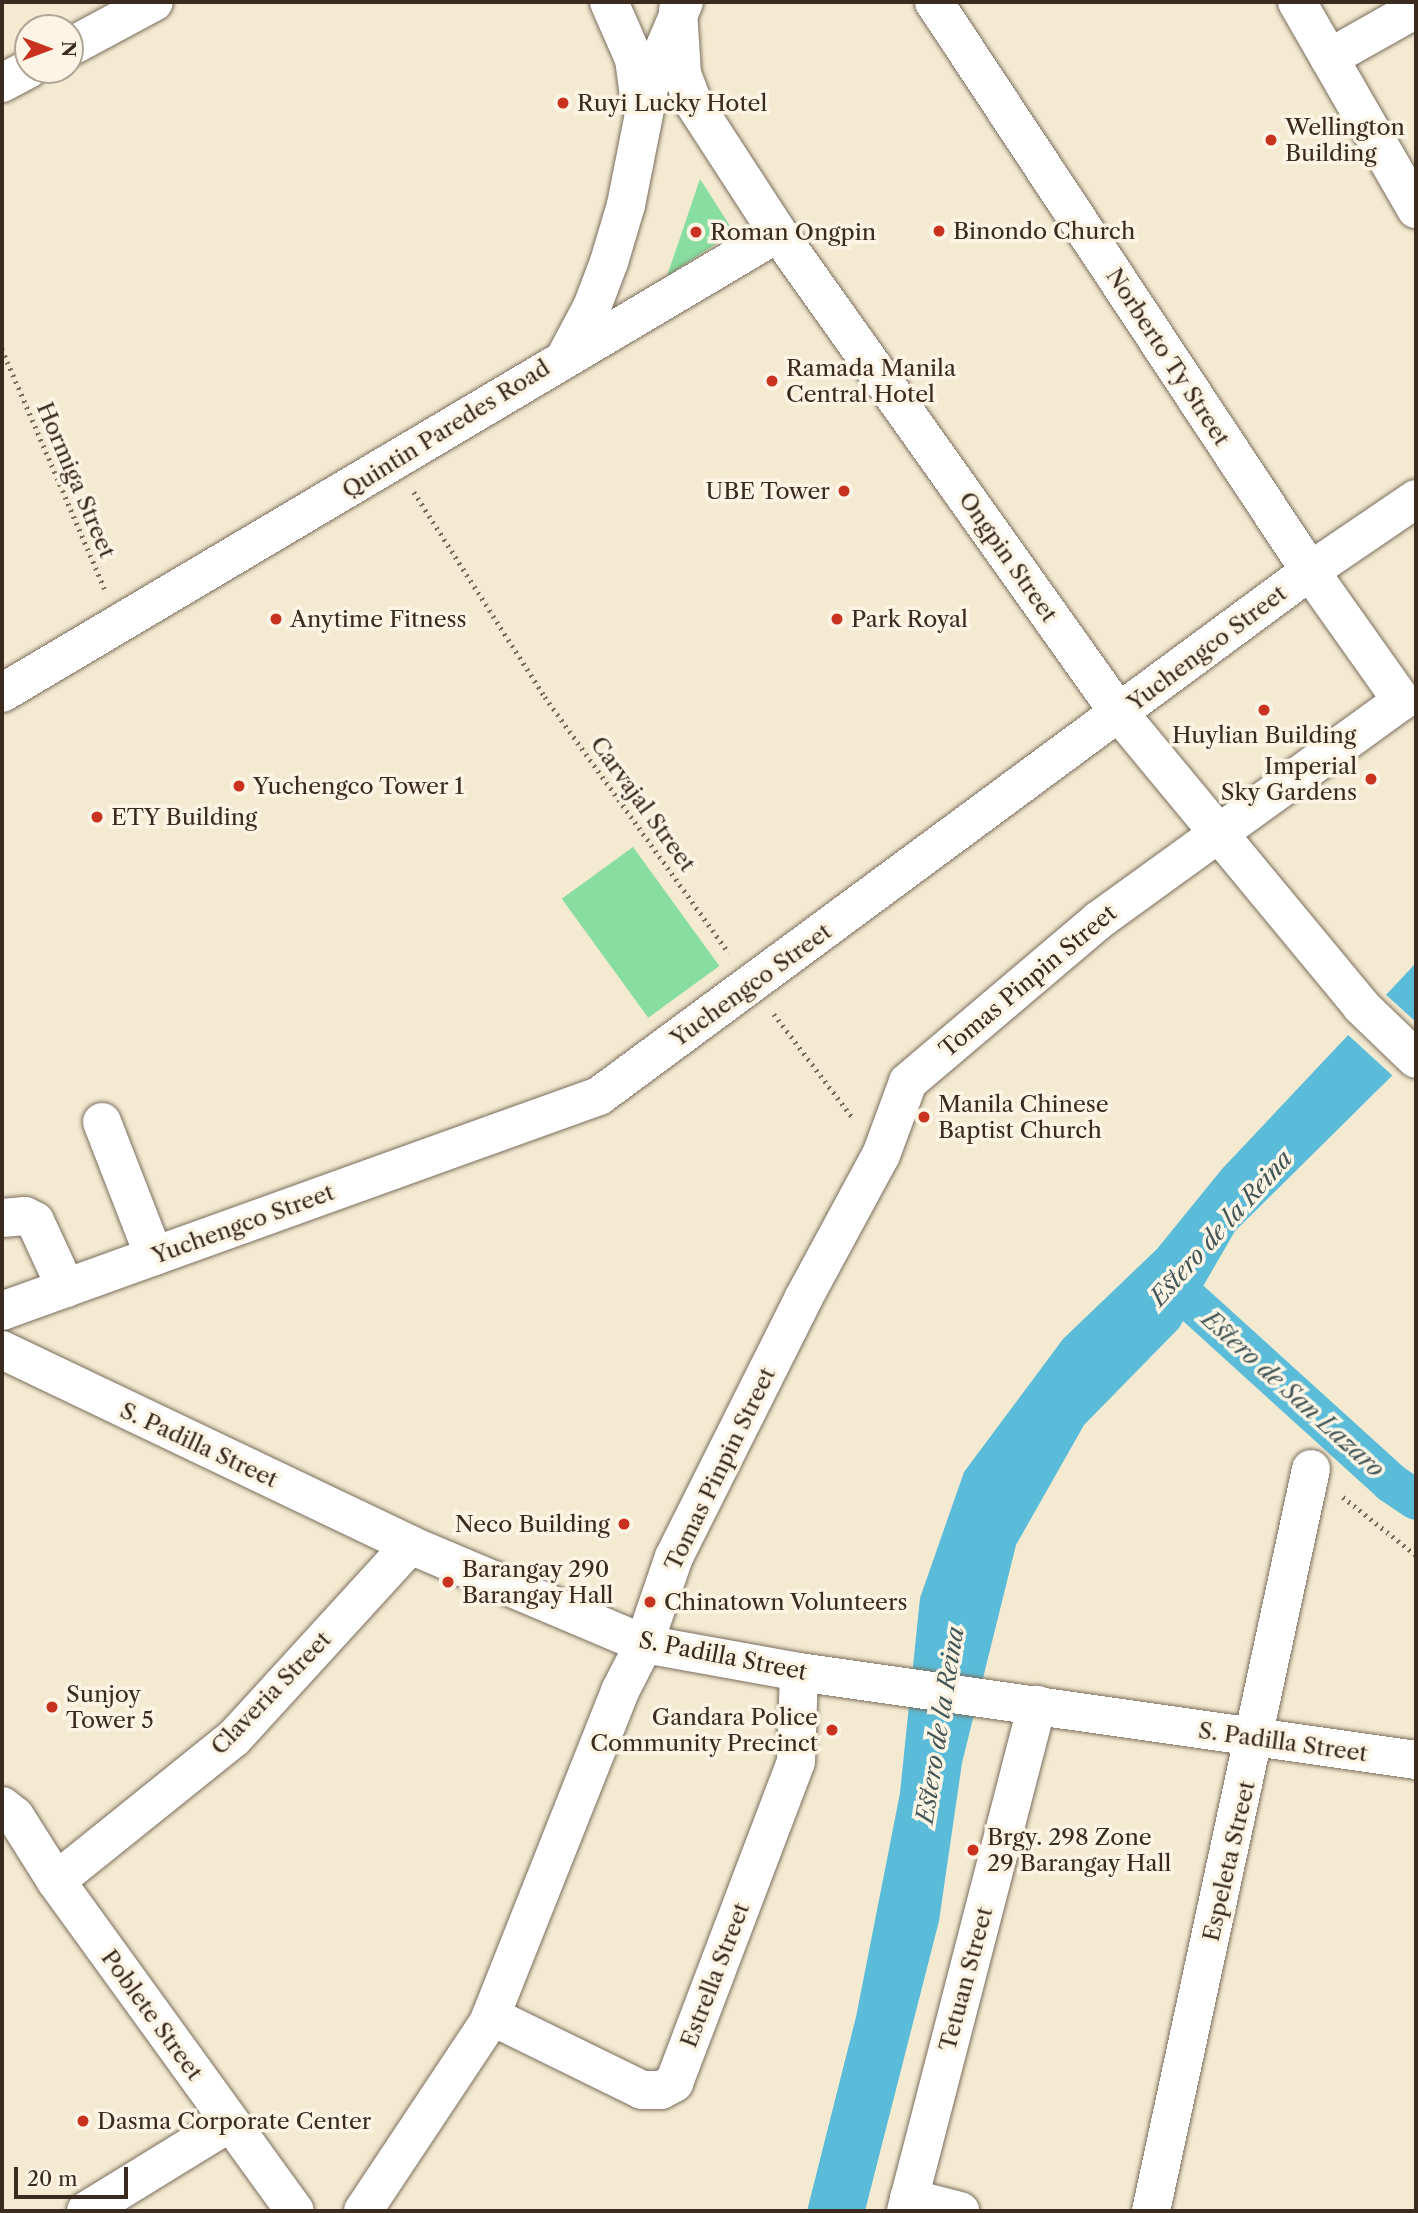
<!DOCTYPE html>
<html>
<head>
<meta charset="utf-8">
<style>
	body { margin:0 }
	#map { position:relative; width:1418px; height:2213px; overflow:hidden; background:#f3ead1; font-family:"Libre Caslon Text",serif }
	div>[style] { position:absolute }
	.green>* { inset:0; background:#88dda0; transform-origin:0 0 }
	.water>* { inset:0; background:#5abcd8 }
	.pier>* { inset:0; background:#f3ead1 }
	.canal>* { height:40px; margin:-20px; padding:0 20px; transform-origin:20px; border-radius:20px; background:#5abcd8 }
	.path>* { height:4.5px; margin-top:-2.25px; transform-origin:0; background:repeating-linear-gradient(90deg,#7b6d5d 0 2px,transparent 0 7px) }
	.roads { filter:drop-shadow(0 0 2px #7b6d5d) drop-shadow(0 0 2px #7b6d5d) }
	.minor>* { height:38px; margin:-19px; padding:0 19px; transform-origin:19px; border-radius:19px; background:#fff }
	.major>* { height:38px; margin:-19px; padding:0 19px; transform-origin:19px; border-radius:19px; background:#fff }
	.dots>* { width:19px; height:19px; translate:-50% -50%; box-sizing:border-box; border:4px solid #fcf5e5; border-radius:50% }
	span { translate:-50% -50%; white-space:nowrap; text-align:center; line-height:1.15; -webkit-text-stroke:7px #fcf5e5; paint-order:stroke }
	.poi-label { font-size:23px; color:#3b2a1e }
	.left { translate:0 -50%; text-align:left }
	.right { translate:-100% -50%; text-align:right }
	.street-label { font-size:23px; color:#3b2a1e }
	.water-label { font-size:24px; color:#445656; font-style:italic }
	.frame { position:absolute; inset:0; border:4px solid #3b2a1e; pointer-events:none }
	.north { position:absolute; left:14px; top:14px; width:70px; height:70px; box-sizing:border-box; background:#fcf5e5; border:2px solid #afa495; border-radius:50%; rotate:90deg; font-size:19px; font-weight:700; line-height:28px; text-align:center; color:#3b2a1e }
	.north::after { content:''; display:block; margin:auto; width:24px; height:32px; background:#c8321e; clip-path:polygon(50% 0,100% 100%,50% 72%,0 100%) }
	.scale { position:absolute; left:14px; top:2167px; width:114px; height:32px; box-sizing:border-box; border:4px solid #3b2a1e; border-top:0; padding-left:9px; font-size:21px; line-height:24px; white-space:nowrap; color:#3b2a1e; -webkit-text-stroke:5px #fcf5e5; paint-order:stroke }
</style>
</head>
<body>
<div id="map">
	<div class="green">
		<div style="clip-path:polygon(700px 179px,734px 232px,667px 276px)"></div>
		<div style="left:633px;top:847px;width:147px;height:88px;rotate:54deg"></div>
	</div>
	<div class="water">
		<div style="clip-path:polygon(1416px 963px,1416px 1052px,1235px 1231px,1179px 1328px,1084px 1425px,1016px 1545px,962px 1763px,939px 1921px,865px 2211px,807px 2211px,856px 2017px,900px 1793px,920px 1598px,964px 1472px,1063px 1339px,1157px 1249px,1222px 1169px)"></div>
	</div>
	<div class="pier">
		<div style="clip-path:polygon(1383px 992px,1416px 1022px,1416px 1057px,1394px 1077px,1346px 1033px)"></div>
	</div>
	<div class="canal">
		<div style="left:1173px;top:1285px;width:294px;rotate:42.2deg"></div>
		<div style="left:1391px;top:1483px;width:30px;rotate:34deg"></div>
	</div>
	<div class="path">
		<div style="left:2px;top:349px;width:261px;rotate:66.8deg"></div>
		<div style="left:414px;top:492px;width:243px;rotate:57.4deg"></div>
		<div style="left:545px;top:697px;width:315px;rotate:54.3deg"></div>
		<div style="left:774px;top:1014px;width:131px;rotate:52.8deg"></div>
		<div style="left:1343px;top:1497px;width:93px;rotate:38.5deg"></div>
	</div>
	<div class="roads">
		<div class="minor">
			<div style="left:1297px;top:2px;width:239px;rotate:60.1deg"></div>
			<div style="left:678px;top:10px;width:64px;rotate:86.4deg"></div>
			<div style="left:682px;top:74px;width:30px;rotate:69deg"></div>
			<div style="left:693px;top:102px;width:156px;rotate:57deg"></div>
			<div style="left:778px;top:233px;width:589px;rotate:54.61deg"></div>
			<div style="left:1119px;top:713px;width:380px;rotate:50.4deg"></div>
			<div style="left:1361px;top:1006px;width:76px;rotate:43.9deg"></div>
			<div style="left:1329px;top:58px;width:100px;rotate:-29.4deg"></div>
			<div style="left:102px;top:1122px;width:144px;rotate:68.8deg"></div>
			<div style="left:2px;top:1218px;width:23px;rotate:-5deg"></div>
			<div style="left:25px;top:1216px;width:11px;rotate:27deg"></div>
			<div style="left:35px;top:1221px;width:74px;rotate:65.2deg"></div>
			<div style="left:2px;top:1311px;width:635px;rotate:-19.81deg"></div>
			<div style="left:599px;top:1096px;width:884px;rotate:-36.44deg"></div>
			<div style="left:1310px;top:571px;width:128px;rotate:-34.2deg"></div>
			<div style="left:2px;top:1350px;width:452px;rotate:25.5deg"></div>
			<div style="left:410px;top:1545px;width:254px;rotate:22.9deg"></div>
			<div style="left:644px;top:1644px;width:158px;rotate:10.2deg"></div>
			<div style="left:799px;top:1672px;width:623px;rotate:8.12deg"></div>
			<div style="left:2px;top:1806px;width:16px;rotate:38deg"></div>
			<div style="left:15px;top:1816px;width:77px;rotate:57.8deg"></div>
			<div style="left:56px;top:1881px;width:407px;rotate:54.1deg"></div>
			<div style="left:56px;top:1881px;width:228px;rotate:-38.8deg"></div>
			<div style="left:234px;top:1738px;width:261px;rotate:-47.6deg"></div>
			<div style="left:491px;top:2016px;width:168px;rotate:26.1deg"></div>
			<div style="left:642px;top:2090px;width:19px"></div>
			<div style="left:661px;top:2090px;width:15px;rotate:-28deg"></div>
			<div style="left:674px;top:2083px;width:343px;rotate:-69.2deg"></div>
			<div style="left:796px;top:1762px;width:90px;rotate:-88.1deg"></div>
			<div style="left:909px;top:2198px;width:53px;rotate:14.3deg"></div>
			<div style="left:86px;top:2211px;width:168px;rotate:-31.6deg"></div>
			<div style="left:363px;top:2211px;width:226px;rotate:-56.4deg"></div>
			<div style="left:488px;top:2023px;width:357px;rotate:-68.3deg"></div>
			<div style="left:620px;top:1691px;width:53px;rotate:-62.9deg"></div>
			<div style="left:644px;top:1644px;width:92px;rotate:-71deg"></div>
			<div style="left:674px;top:1557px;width:288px;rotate:-63.4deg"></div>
			<div style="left:803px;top:1299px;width:164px;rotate:-61.6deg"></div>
			<div style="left:881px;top:1155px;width:78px;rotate:-69.7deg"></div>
			<div style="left:908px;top:1082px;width:250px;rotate:-40.3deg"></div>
			<div style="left:1099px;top:920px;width:374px;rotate:-35.9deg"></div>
			<div style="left:1402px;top:701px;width:159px;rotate:-125.3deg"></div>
			<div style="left:1310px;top:571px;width:682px;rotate:-123.46deg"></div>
			<div style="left:906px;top:2211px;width:523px;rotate:-75.49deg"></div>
			<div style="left:1151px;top:2211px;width:759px;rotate:-77.83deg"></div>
		</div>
		<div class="major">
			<div style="left:609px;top:2px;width:62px;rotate:66.3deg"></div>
			<div style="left:634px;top:59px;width:45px;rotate:82.4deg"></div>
			<div style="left:70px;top:47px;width:95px;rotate:-28.2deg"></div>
			<div style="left:2px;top:83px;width:30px;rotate:-28deg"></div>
			<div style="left:567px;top:354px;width:53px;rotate:-62deg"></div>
			<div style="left:592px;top:307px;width:48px;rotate:-69.3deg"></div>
			<div style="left:609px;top:262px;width:59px;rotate:-73.4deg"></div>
			<div style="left:626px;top:205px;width:128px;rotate:-78.8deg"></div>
			<div style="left:651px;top:79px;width:84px;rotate:-66.8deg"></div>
			<div style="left:2px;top:693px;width:902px;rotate:-30.66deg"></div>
		</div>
	</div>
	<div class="dots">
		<div style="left:563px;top:103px;background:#c8321e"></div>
		<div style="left:1271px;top:140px;background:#c8321e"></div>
		<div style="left:939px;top:231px;background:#c8321e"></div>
		<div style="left:696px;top:232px;background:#c8321e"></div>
		<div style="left:772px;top:381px;background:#c8321e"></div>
		<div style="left:844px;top:491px;background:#c8321e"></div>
		<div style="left:276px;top:619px;background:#c8321e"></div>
		<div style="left:837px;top:619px;background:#c8321e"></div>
		<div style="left:1264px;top:710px;background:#c8321e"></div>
		<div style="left:1371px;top:779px;background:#c8321e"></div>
		<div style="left:239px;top:786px;background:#c8321e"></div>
		<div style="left:97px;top:817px;background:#c8321e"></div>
		<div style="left:924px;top:1117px;background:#c8321e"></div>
		<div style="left:624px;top:1524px;background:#c8321e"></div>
		<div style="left:448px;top:1582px;background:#c8321e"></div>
		<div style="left:650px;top:1602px;background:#c8321e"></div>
		<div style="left:52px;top:1707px;background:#c8321e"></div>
		<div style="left:832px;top:1730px;background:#c8321e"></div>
		<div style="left:973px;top:1850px;background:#c8321e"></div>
		<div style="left:83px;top:2121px;background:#c8321e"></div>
	</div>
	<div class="poi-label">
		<span class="left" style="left:577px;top:103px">Ruyi Lucky Hotel</span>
		<span class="left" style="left:1285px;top:140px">Wellington<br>Building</span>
		<span class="left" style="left:953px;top:231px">Binondo Church</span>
		<span class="left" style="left:710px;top:232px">Roman Ongpin</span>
		<span class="left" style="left:786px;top:381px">Ramada Manila<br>Central Hotel</span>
		<span class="right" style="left:830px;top:491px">UBE Tower</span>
		<span class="left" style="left:290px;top:619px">Anytime Fitness</span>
		<span class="left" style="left:851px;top:619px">Park Royal</span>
		<span style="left:1264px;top:735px">Huylian Building</span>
		<span class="right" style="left:1357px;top:779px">Imperial<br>Sky Gardens</span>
		<span class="left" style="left:253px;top:786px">Yuchengco Tower 1</span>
		<span class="left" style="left:111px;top:817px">ETY Building</span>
		<span class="left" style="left:938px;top:1117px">Manila Chinese<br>Baptist Church</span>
		<span class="right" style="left:610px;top:1524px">Neco Building</span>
		<span class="left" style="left:462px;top:1582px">Barangay 290<br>Barangay Hall</span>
		<span class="left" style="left:664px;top:1602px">Chinatown Volunteers</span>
		<span class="left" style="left:66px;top:1707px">Sunjoy<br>Tower 5</span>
		<span class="right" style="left:818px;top:1730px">Gandara Police<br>Community Precinct</span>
		<span class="left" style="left:987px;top:1850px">Brgy. 298 Zone<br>29 Barangay Hall</span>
		<span class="left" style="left:97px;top:2121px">Dasma Corporate Center</span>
	</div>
	<div class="street-label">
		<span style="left:1168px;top:357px;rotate:57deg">Norberto Ty Street</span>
		<span style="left:446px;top:429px;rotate:-32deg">Quintin Paredes Road</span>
		<span style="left:76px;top:480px;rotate:67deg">Hormiga Street</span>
		<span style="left:1008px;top:557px;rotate:55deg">Ongpin Street</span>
		<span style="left:1207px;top:648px;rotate:-37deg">Yuchengco Street</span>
		<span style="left:643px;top:804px;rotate:54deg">Carvajal Street</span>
		<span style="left:1028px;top:981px;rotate:-40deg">Tomas Pinpin Street</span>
		<span style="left:751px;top:985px;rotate:-36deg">Yuchengco Street</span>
		<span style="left:243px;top:1224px;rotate:-20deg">Yuchengco Street</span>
		<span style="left:199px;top:1445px;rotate:25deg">S. Padilla Street</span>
		<span style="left:720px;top:1469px;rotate:-64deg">Tomas Pinpin Street</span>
		<span style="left:723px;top:1656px;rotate:11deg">S. Padilla Street</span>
		<span style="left:271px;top:1693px;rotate:-46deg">Claveria Street</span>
		<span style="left:1283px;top:1742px;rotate:8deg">S. Padilla Street</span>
		<span style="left:1229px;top:1861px;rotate:-77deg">Espeleta Street</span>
		<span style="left:715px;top:1975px;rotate:-69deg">Estrella Street</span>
		<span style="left:966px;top:1979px;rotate:-75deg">Tetuan Street</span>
		<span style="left:152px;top:2015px;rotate:54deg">Poblete Street</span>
	</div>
	<div class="water-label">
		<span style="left:1221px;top:1228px;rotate:-48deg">Estero de la Reina</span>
		<span style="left:1293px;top:1394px;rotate:42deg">Estero de San Lazaro</span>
		<span style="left:940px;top:1725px;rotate:-81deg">Estero de la Reina</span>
	</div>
	<div class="frame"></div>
	<div class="north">N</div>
	<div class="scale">20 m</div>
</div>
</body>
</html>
